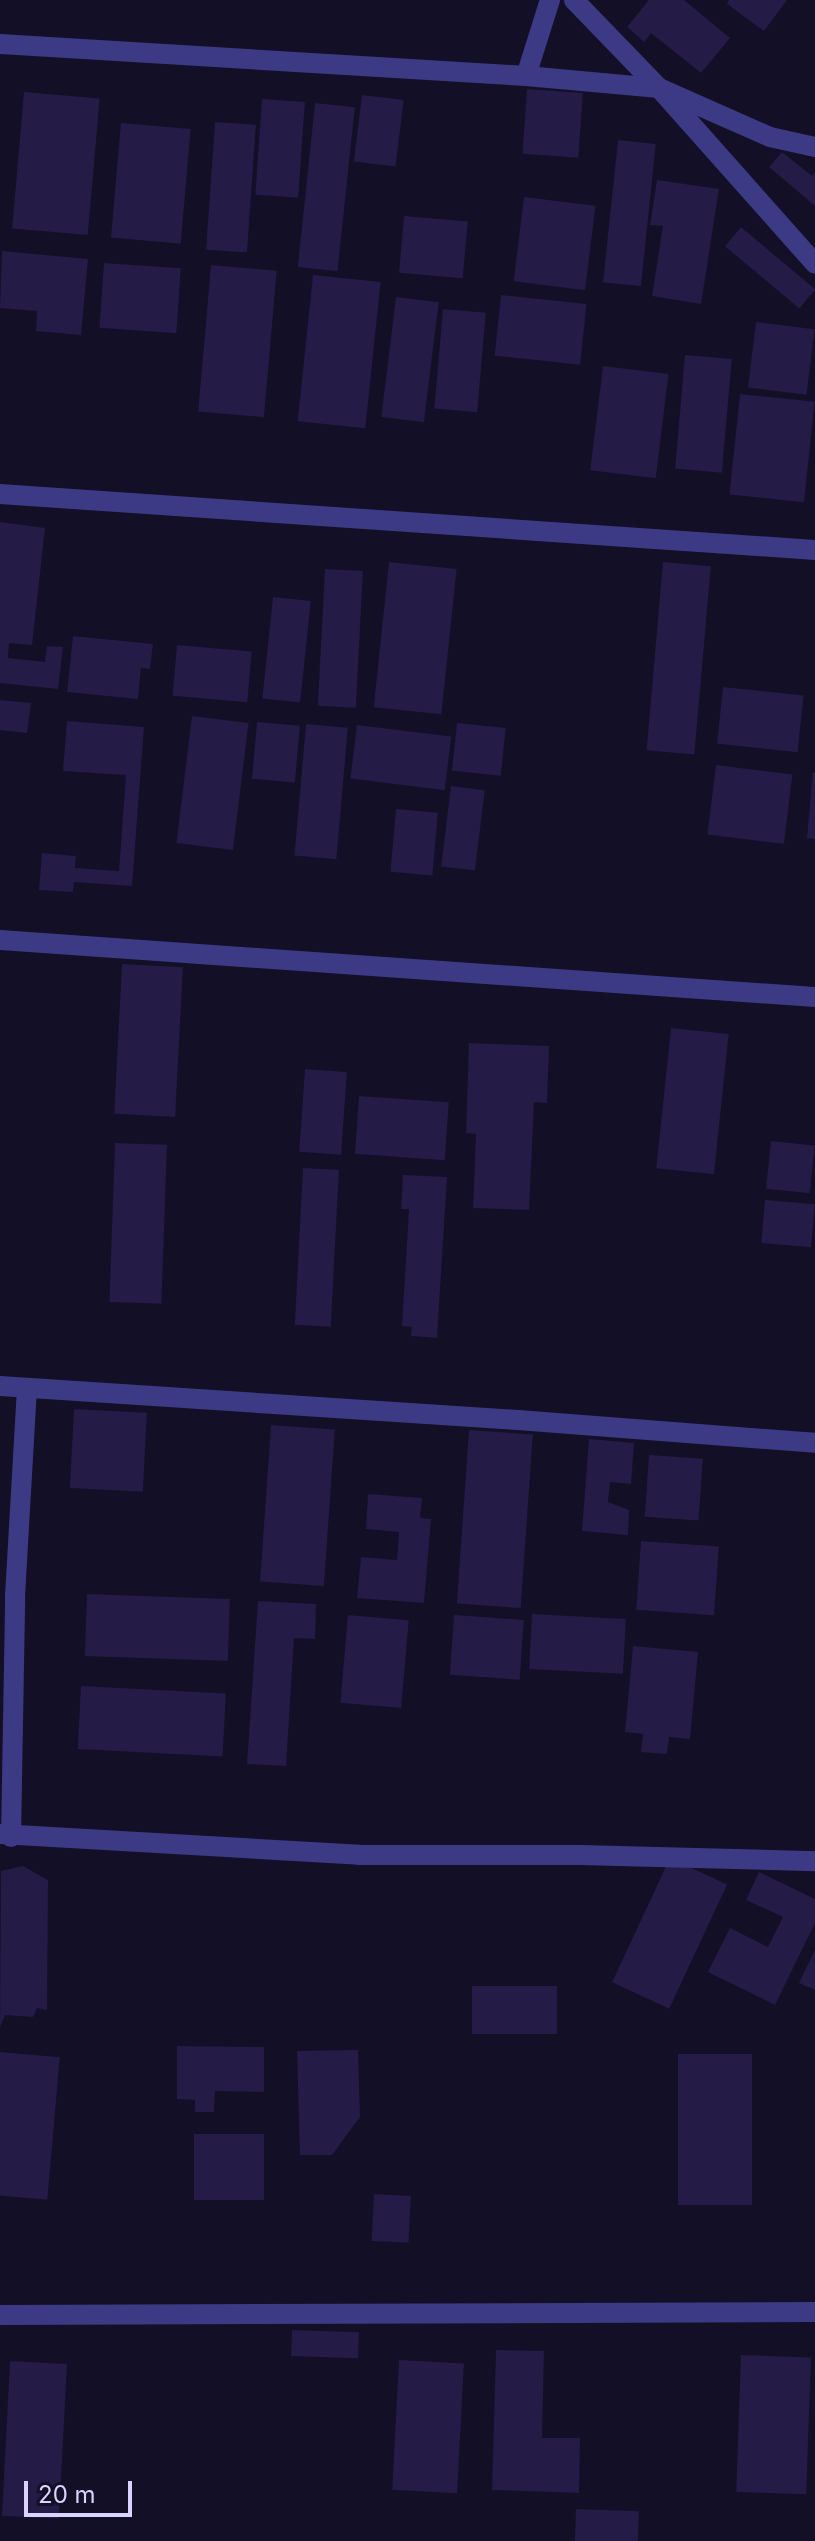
<!DOCTYPE html>
<html>
<head>
<meta charset="utf-8">
<style>
	body { margin:0 }
	#map { position:relative; width:815px; height:2541px; overflow:hidden; background:#130f26; font-family:Inter,sans-serif }
	div>[style] { position:absolute }
	.building>* { inset:0; background:#241b47; transform-origin:0 0 }
	.street>* { height:20px; margin:-10px; padding:0 10px; transform-origin:10px; border-radius:10px; background:#3d3a85 }
	span { translate:-50% -50%; white-space:nowrap; text-align:center; line-height:1.15; -webkit-text-stroke:6px #130f26; paint-order:stroke }
	.scale { position:absolute; left:24px; top:2481px; width:108px; height:36px; box-sizing:border-box; border:4px solid #d9d4ff; border-top:0; padding-left:10px; font-size:24px; line-height:28px; white-space:nowrap; color:#d9d4ff; -webkit-text-stroke:6px #130f26; paint-order:stroke }
</style>
</head>
<body>
<div id="map">
	<div class="building">
		<div style="clip-path:polygon(649px 0,684px 0,730px 38px,701px 73px,651px 33px,644px 42px,627px 27px)"></div>
		<div style="clip-path:polygon(729px 0,787px 0,764px 31px,727px 4px)"></div>
		<div style="left:527px;top:89px;width:56px;height:65px;rotate:4deg"></div>
		<div style="left:24px;top:92px;width:76px;height:137px;rotate:5deg"></div>
		<div style="left:362px;top:95px;width:42px;height:67px;rotate:7deg"></div>
		<div style="left:262px;top:99px;width:43px;height:96px;rotate:4deg"></div>
		<div style="left:315px;top:103px;width:40px;height:165px;rotate:6deg"></div>
		<div style="left:215px;top:122px;width:41px;height:128px;rotate:4deg"></div>
		<div style="left:121px;top:123px;width:70px;height:115px;rotate:5deg"></div>
		<div style="left:618px;top:140px;width:38px;height:143px;rotate:6deg"></div>
		<div style="clip-path:polygon(782px 152px,812px 176px,815px 172px,815px 206px,769px 167px)"></div>
		<div style="clip-path:polygon(657px 180px,719px 189px,701px 304px,652px 296px,663px 226px,650px 225px)"></div>
		<div style="left:524px;top:197px;width:72px;height:85px;rotate:7deg"></div>
		<div style="left:404px;top:216px;width:64px;height:57px;rotate:5deg"></div>
		<div style="left:741px;top:227px;width:97px;height:25px;rotate:40deg"></div>
		<div style="clip-path:polygon(2px 251px,88px 259px,81px 335px,36px 331px,37px 311px,0 308px)"></div>
		<div style="left:104px;top:263px;width:77px;height:65px;rotate:4deg"></div>
		<div style="left:211px;top:265px;width:66px;height:147px;rotate:5deg"></div>
		<div style="left:313px;top:275px;width:68px;height:147px;rotate:6deg"></div>
		<div style="left:501px;top:295px;width:86px;height:61px;rotate:6deg"></div>
		<div style="left:396px;top:297px;width:43px;height:121px;rotate:7deg"></div>
		<div style="left:443px;top:309px;width:43px;height:100px;rotate:5deg"></div>
		<div style="left:756px;top:322px;width:59px;height:66px;rotate:7deg"></div>
		<div style="left:685px;top:355px;width:47px;height:114px;rotate:5deg"></div>
		<div style="left:603px;top:366px;width:66px;height:105px;rotate:7deg"></div>
		<div style="left:740px;top:394px;width:75px;height:101px;rotate:6deg"></div>
		<div style="clip-path:polygon(0 522px,45px 528px,32px 645px,9px 643px,8px 658px,45px 662px,47px 646px,63px 647px,58px 689px,0 683px)"></div>
		<div style="left:389px;top:562px;width:68px;height:146px;rotate:6deg"></div>
		<div style="left:663px;top:562px;width:48px;height:189px;rotate:5deg"></div>
		<div style="left:325px;top:569px;width:38px;height:137px;rotate:3deg"></div>
		<div style="left:273px;top:597px;width:38px;height:102px;rotate:6deg"></div>
		<div style="clip-path:polygon(73px 636px,153px 644px,150px 669px,141px 668px,138px 699px,67px 692px)"></div>
		<div style="left:177px;top:645px;width:75px;height:51px;rotate:5deg"></div>
		<div style="left:723px;top:687px;width:81px;height:57px;rotate:6deg"></div>
		<div style="clip-path:polygon(0 700px,31px 703px,27px 733px,0 730px)"></div>
		<div style="left:192px;top:716px;width:57px;height:128px;rotate:7deg"></div>
		<div style="clip-path:polygon(67px 721px,144px 727px,132px 886px,74px 882px,73px 892px,39px 890px,42px 853px,76px 856px,75px 868px,119px 871px,126px 775px,63px 771px)"></div>
		<div style="left:257px;top:722px;width:43px;height:57px;rotate:5deg"></div>
		<div style="left:457px;top:723px;width:49px;height:48px;rotate:6deg"></div>
		<div style="left:306px;top:724px;width:42px;height:132px;rotate:5deg"></div>
		<div style="left:357px;top:725px;width:95px;height:54px;rotate:7deg"></div>
		<div style="left:716px;top:765px;width:77px;height:70px;rotate:7deg"></div>
		<div style="clip-path:polygon(813px 772px,815px 773px,815px 839px,807px 838px)"></div>
		<div style="left:451px;top:786px;width:34px;height:81px;rotate:7deg"></div>
		<div style="left:396px;top:809px;width:42px;height:63px;rotate:5deg"></div>
		<div style="left:122px;top:964px;width:61px;height:150px;rotate:3deg"></div>
		<div style="left:671px;top:1028px;width:58px;height:141px;rotate:6deg"></div>
		<div style="clip-path:polygon(469px 1043px,549px 1046px,547px 1103px,534px 1102px,529px 1210px,473px 1208px,476px 1134px,466px 1133px)"></div>
		<div style="left:305px;top:1069px;width:42px;height:83px;rotate:4deg"></div>
		<div style="left:359px;top:1096px;width:90px;height:58px;rotate:4deg"></div>
		<div style="left:771px;top:1141px;width:44px;height:48px;rotate:6deg"></div>
		<div style="left:115px;top:1143px;width:52px;height:159px;rotate:2deg"></div>
		<div style="left:303px;top:1168px;width:36px;height:157px;rotate:3deg"></div>
		<div style="clip-path:polygon(403px 1175px,447px 1177px,437px 1338px,411px 1336px,412px 1327px,402px 1326px,409px 1209px,401px 1209px)"></div>
		<div style="left:765px;top:1200px;width:50px;height:43px;rotate:5deg"></div>
		<div style="left:74px;top:1409px;width:73px;height:79px;rotate:3deg"></div>
		<div style="left:271px;top:1425px;width:64px;height:157px;rotate:4deg"></div>
		<div style="left:469px;top:1430px;width:64px;height:174px;rotate:4deg"></div>
		<div style="clip-path:polygon(589px 1439px,634px 1443px,631px 1484px,610px 1482px,608px 1502px,629px 1510px,628px 1535px,582px 1531px)"></div>
		<div style="left:649px;top:1455px;width:54px;height:62px;rotate:4deg"></div>
		<div style="clip-path:polygon(368px 1494px,422px 1498px,420px 1518px,431px 1519px,424px 1603px,357px 1598px,361px 1557px,397px 1560px,399px 1532px,366px 1529px)"></div>
		<div style="left:641px;top:1541px;width:78px;height:69px;rotate:4deg"></div>
		<div style="left:87px;top:1594px;width:143px;height:62px;rotate:2deg"></div>
		<div style="clip-path:polygon(258px 1601px,316px 1604px,315px 1639px,294px 1638px,286px 1766px,247px 1764px)"></div>
		<div style="left:532px;top:1614px;width:94px;height:55px;rotate:3deg"></div>
		<div style="left:348px;top:1615px;width:61px;height:88px;rotate:5deg"></div>
		<div style="left:454px;top:1615px;width:70px;height:60px;rotate:4deg"></div>
		<div style="clip-path:polygon(633px 1646px,698px 1652px,690px 1739px,669px 1737px,667px 1754px,641px 1752px,643px 1734px,625px 1732px)"></div>
		<div style="left:81px;top:1686px;width:145px;height:63px;rotate:3deg"></div>
		<div style="left:670px;top:1858px;width:63px;height:137px;rotate:25deg"></div>
		<div style="clip-path:polygon(23px 1866px,48px 1880px,47px 2010px,37px 2008px,33px 2017px,5px 2015px,0 2027px,1px 1871px)"></div>
		<div style="clip-path:polygon(759px 1872px,815px 1899px,815px 1923px,775px 2005px,708px 1972px,730px 1928px,768px 1947px,783px 1917px,746px 1900px)"></div>
		<div style="clip-path:polygon(815px 1950px,815px 1990px,799px 1983px)"></div>
		<div style="left:557px;top:1986px;width:48px;height:85px;rotate:90deg"></div>
		<div style="clip-path:polygon(177px 2046px,264px 2047px,264px 2092px,215px 2091px,214px 2112px,195px 2112px,195px 2100px,177px 2099px)"></div>
		<div style="clip-path:polygon(358px 2050px,360px 2117px,332px 2155px,300px 2155px,297px 2051px)"></div>
		<div style="left:0;top:2052px;width:60px;height:143px;rotate:5deg"></div>
		<div style="left:678px;top:2054px;width:74px;height:151px"></div>
		<div style="left:194px;top:2134px;width:70px;height:66px"></div>
		<div style="left:374px;top:2194px;width:37px;height:47px;rotate:3deg"></div>
		<div style="left:292px;top:2330px;width:67px;height:26px;rotate:2deg"></div>
		<div style="clip-path:polygon(496px 2350px,544px 2351px,542px 2438px,580px 2438px,579px 2493px,492px 2490px)"></div>
		<div style="left:741px;top:2355px;width:70px;height:137px;rotate:2deg"></div>
		<div style="left:399px;top:2360px;width:65px;height:130px;rotate:3deg"></div>
		<div style="left:67px;top:2364px;width:155px;height:57px;rotate:93deg"></div>
		<div style="left:576px;top:2509px;width:63px;height:32px;rotate:2deg"></div>
	</div>
	<div class="street">
		<div style="left:574px;top:0;width:122px;rotate:46deg"></div>
		<div style="left:659px;top:88px;width:235px;rotate:48.4deg"></div>
		<div style="left:0;top:44px;width:527px;rotate:3.48deg"></div>
		<div style="left:526px;top:76px;width:134px;rotate:5.2deg"></div>
		<div style="left:659px;top:88px;width:121px;rotate:23.8deg"></div>
		<div style="left:770px;top:137px;width:46px;rotate:12.5deg"></div>
		<div style="left:526px;top:76px;width:80px;rotate:-72.5deg"></div>
		<div style="left:0;top:494px;width:817px;rotate:3.93deg"></div>
		<div style="left:0;top:940px;width:817px;rotate:4deg"></div>
		<div style="left:0;top:1386px;width:519px;rotate:3.76deg"></div>
		<div style="left:518px;top:1420px;width:298px;rotate:4.4deg"></div>
		<div style="left:0;top:1834px;width:360px;rotate:3.3deg"></div>
		<div style="left:359px;top:1855px;width:221px"></div>
		<div style="left:580px;top:1855px;width:235px;rotate:1.5deg"></div>
		<div style="left:11px;top:1837px;width:241px;rotate:-89deg"></div>
		<div style="left:15px;top:1596px;width:208px;rotate:-86.7deg"></div>
		<div style="left:0;top:2315px;width:815px;rotate:-0.21deg"></div>
	</div>
	<div class="scale">20 m</div>
</div>
</body>
</html>
